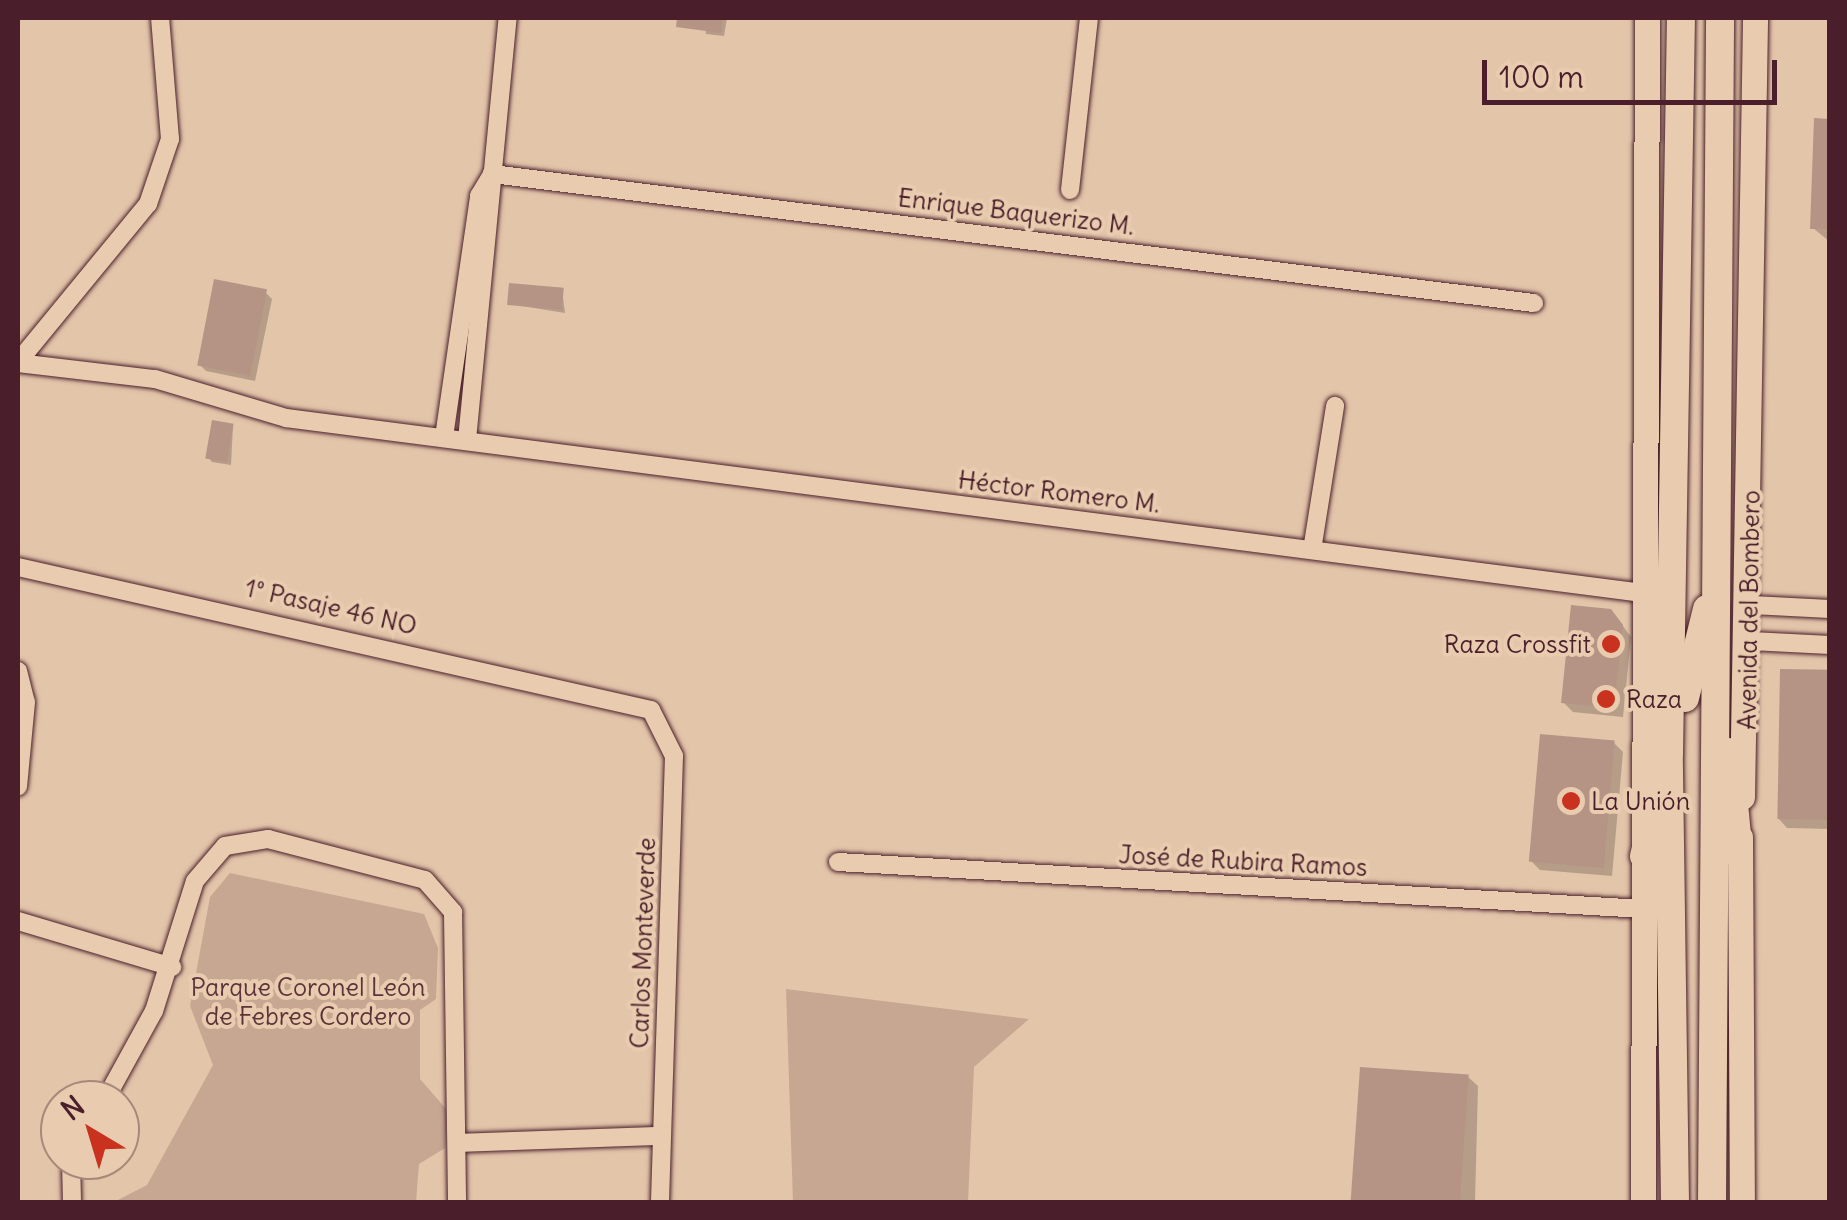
<!DOCTYPE html>
<html>
<head>
<meta charset="utf-8">
<style>
	body { margin:0 }
	#map { position:relative; width:1847px; height:1220px; overflow:hidden; background:#e3c5aa; font-family:Delius,sans-serif }
	div>[style] { position:absolute }
	.green>* { inset:0; background:#c7a792 }
	.shadow>* { inset:0; background:#0003 }
	.building>* { inset:0; background:#b69485; transform-origin:0 0 }
	.roads { filter:drop-shadow(0 0 2px #4a1f2b) drop-shadow(0 0 2px #4a1f2b) }
	.minor>* { height:18px; margin:-9px; padding:0 9px; transform-origin:9px; border-radius:9px; background:#e9ccaf }
	.secondary>* { height:25px; margin:-12.5px; padding:0 12.5px; transform-origin:12.5px; border-radius:12.5px; background:#e9ccaf }
	.primary>* { height:28px; margin:-14px; padding:0 14px; transform-origin:14px; border-radius:14px; background:#e9ccaf }
	.dots>* { width:28px; height:28px; translate:-50% -50%; box-sizing:border-box; border:5px solid #e9ccaf; border-radius:50% }
	span { translate:-50% -50%; white-space:nowrap; text-align:center; line-height:1.15; -webkit-text-stroke:8px #e9ccaf; paint-order:stroke }
	.street-label { font-size:25px; color:#4a1f2b }
	.poi-label { font-size:25px; color:#4a1f2b }
	.right { translate:-100% -50%; text-align:right }
	.left { translate:0 -50%; text-align:left }
	.park-label { font-size:25px; color:#5d333a }
	.frame { position:absolute; inset:0; border:20px solid #4a1f2b; pointer-events:none }
	.north { position:absolute; left:40px; top:1080px; width:100px; height:100px; box-sizing:border-box; background:#e9ccaf; border:2px solid #a9877a; border-radius:50%; rotate:322deg; font-size:28px; font-weight:700; line-height:40px; text-align:center; color:#4a1f2b }
	.north::after { content:''; display:block; margin:auto; width:35px; height:45px; background:#c8321e; clip-path:polygon(50% 0,100% 100%,50% 72%,0 100%) }
	.scale { position:absolute; left:1482px; top:60px; width:295px; height:45px; box-sizing:border-box; border:5px solid #4a1f2b; border-top:0; padding-left:12px; font-size:30px; line-height:35px; white-space:nowrap; color:#4a1f2b; -webkit-text-stroke:8px #e9ccaf; paint-order:stroke }
</style>
</head>
<body>
<div id="map">
	<div class="green">
		<div style="clip-path:polygon(230px 873px,424px 914px,438px 948px,436px 999px,420px 1010px,420px 1079px,447px 1110px,445px 1148px,419px 1164px,416px 1202px,114px 1202px,147px 1185px,213px 1065px,190px 1006px,210px 897px)"></div>
		<div style="clip-path:polygon(786px 989px,1029px 1019px,974px 1067px,968px 1202px,793px 1202px)"></div>
	</div>
	<div class="shadow">
		<div style="clip-path:polygon(704px 18px,727px 18px,724px 36px,706px 34px)"></div>
		<div style="clip-path:polygon(1830px 121px,1830px 242px,1813px 228px)"></div>
		<div style="clip-path:polygon(562px 290px,565px 313px,509px 304px)"></div>
		<div style="clip-path:polygon(265px 292px,272px 299px,255px 381px,206px 371px,199px 364px)"></div>
		<div style="clip-path:polygon(233px 426px,231px 465px,212px 462px,208px 457px)"></div>
		<div style="clip-path:polygon(1620px 622px,1631px 637px,1623px 717px,1573px 712px,1563px 702px)"></div>
		<div style="clip-path:polygon(1830px 673px,1830px 829px,1787px 828px,1778px 818px)"></div>
		<div style="clip-path:polygon(1614px 743px,1623px 752px,1612px 876px,1540px 870px,1530px 860px)"></div>
		<div style="clip-path:polygon(1363px 1070px,1468px 1077px,1478px 1086px,1475px 1202px,1356px 1202px)"></div>
	</div>
	<div class="building">
		<div style="clip-path:polygon(677px 18px,723px 18px,721px 33px,676px 27px)"></div>
		<div style="clip-path:polygon(1814px 118px,1830px 119px,1830px 229px,1810px 229px)"></div>
		<div style="left:214px;top:279px;width:54px;height:88px;rotate:11deg"></div>
		<div style="left:509px;top:283px;width:55px;height:22px;rotate:5deg"></div>
		<div style="left:212px;top:420px;width:22px;height:39px;rotate:10deg"></div>
		<div style="clip-path:polygon(1571px 605px,1611px 609px,1623px 625px,1614px 708px,1561px 703px)"></div>
		<div style="left:1780px;top:669px;width:50px;height:150px;rotate:1deg"></div>
		<div style="left:1540px;top:734px;width:75px;height:128px;rotate:5deg"></div>
		<div style="left:1360px;top:1067px;width:109px;height:135px;rotate:4deg"></div>
	</div>
	<div class="roads">
		<div class="minor">
			<div style="left:492px;top:174px;width:1050px;rotate:7.06deg"></div>
			<div style="left:1070px;top:190px;width:173px;rotate:-83.7deg"></div>
			<div style="left:18px;top:362px;width:205px;rotate:-50.6deg"></div>
			<div style="left:148px;top:204px;width:69px;rotate:-71.3deg"></div>
			<div style="left:170px;top:139px;width:121px;rotate:-94.7deg"></div>
			<div style="left:18px;top:363px;width:138px;rotate:6.7deg"></div>
			<div style="left:155px;top:379px;width:137px;rotate:16.6deg"></div>
			<div style="left:286px;top:418px;width:1368px;rotate:7.35deg"></div>
			<div style="left:444px;top:437px;width:244px;rotate:-81.7deg"></div>
			<div style="left:479px;top:196px;width:26px;rotate:-59deg"></div>
			<div style="left:467px;top:440px;width:424px;rotate:-84.5deg"></div>
			<div style="left:1312px;top:550px;width:146px;rotate:-80.9deg"></div>
			<div style="left:18px;top:567px;width:649px;rotate:12.73deg"></div>
			<div style="left:651px;top:710px;width:51px;rotate:63.4deg"></div>
			<div style="left:674px;top:756px;width:446px;rotate:91.8deg"></div>
			<div style="left:1752px;top:605px;width:78px;rotate:2.9deg"></div>
			<div style="left:1751px;top:641px;width:79px;rotate:2.9deg"></div>
			<div style="left:18px;top:671px;width:32px;rotate:76deg"></div>
			<div style="left:26px;top:702px;width:85px;rotate:95.4deg"></div>
			<div style="left:838px;top:862px;width:807px;rotate:3.34deg"></div>
			<div style="left:18px;top:921px;width:161px;rotate:16.6deg"></div>
			<div style="left:105px;top:1100px;width:102px;rotate:-61.2deg"></div>
			<div style="left:154px;top:1011px;width:136px;rotate:-72.5deg"></div>
			<div style="left:195px;top:881px;width:46px;rotate:-49.4deg"></div>
			<div style="left:225px;top:846px;width:44px;rotate:-9.2deg"></div>
			<div style="left:268px;top:839px;width:162px;rotate:14.6deg"></div>
			<div style="left:425px;top:880px;width:43px;rotate:48.8deg"></div>
			<div style="left:453px;top:912px;width:290px;rotate:89.2deg"></div>
			<div style="left:458px;top:1143px;width:203px;rotate:-2deg"></div>
			<div style="left:71px;top:1160px;width:42px;rotate:88.6deg"></div>
		</div>
		<div class="secondary">
			<div style="left:1742px;top:797px;width:779px;rotate:-89.04deg"></div>
			<div style="left:1740px;top:837px;width:365px;rotate:89.7deg"></div>
			<div style="left:1643px;top:1202px;width:1184px;rotate:-89.81deg"></div>
		</div>
		<div class="primary">
			<div style="left:1685px;top:698px;width:92px;rotate:-76.1deg"></div>
			<div style="left:1729px;top:752px;width:103px;rotate:84.5deg"></div>
			<div style="left:1644px;top:856px;width:63px;rotate:-76.2deg"></div>
			<div style="left:1675px;top:1202px;width:448px;rotate:-90.8deg"></div>
			<div style="left:1669px;top:754px;width:736px;rotate:-89.07deg"></div>
			<div style="left:1712px;top:1202px;width:1184px;rotate:-89.61deg"></div>
		</div>
	</div>
	<div class="dots">
		<div style="left:1611px;top:644px;background:#c8321e"></div>
		<div style="left:1606px;top:699px;background:#c8321e"></div>
		<div style="left:1571px;top:801px;background:#c8321e"></div>
	</div>
	<div class="street-label">
		<span style="left:1016px;top:212px;rotate:7deg">Enrique Baquerizo M.</span>
		<span style="left:1059px;top:492px;rotate:7deg">Héctor Romero M.</span>
		<span style="left:331px;top:607px;rotate:13deg">1° Pasaje 46 NO</span>
		<span style="left:1749px;top:610px;rotate:-89deg">Avenida del Bombero</span>
		<span style="left:1243px;top:861px;rotate:3deg">José de Rubira Ramos</span>
		<span style="left:643px;top:943px;rotate:-88deg">Carlos Monteverde</span>
	</div>
	<div class="poi-label">
		<span class="right" style="left:1591px;top:644px">Raza Crossfit</span>
		<span class="left" style="left:1626px;top:699px">Raza</span>
		<span class="left" style="left:1591px;top:801px">La Unión</span>
	</div>
	<div class="park-label">
		<span style="left:308px;top:1002px">Parque Coronel León<br>de Febres Cordero</span>
	</div>
	<div class="frame"></div>
	<div class="north">N</div>
	<div class="scale">100 m</div>
</div>
</body>
</html>
